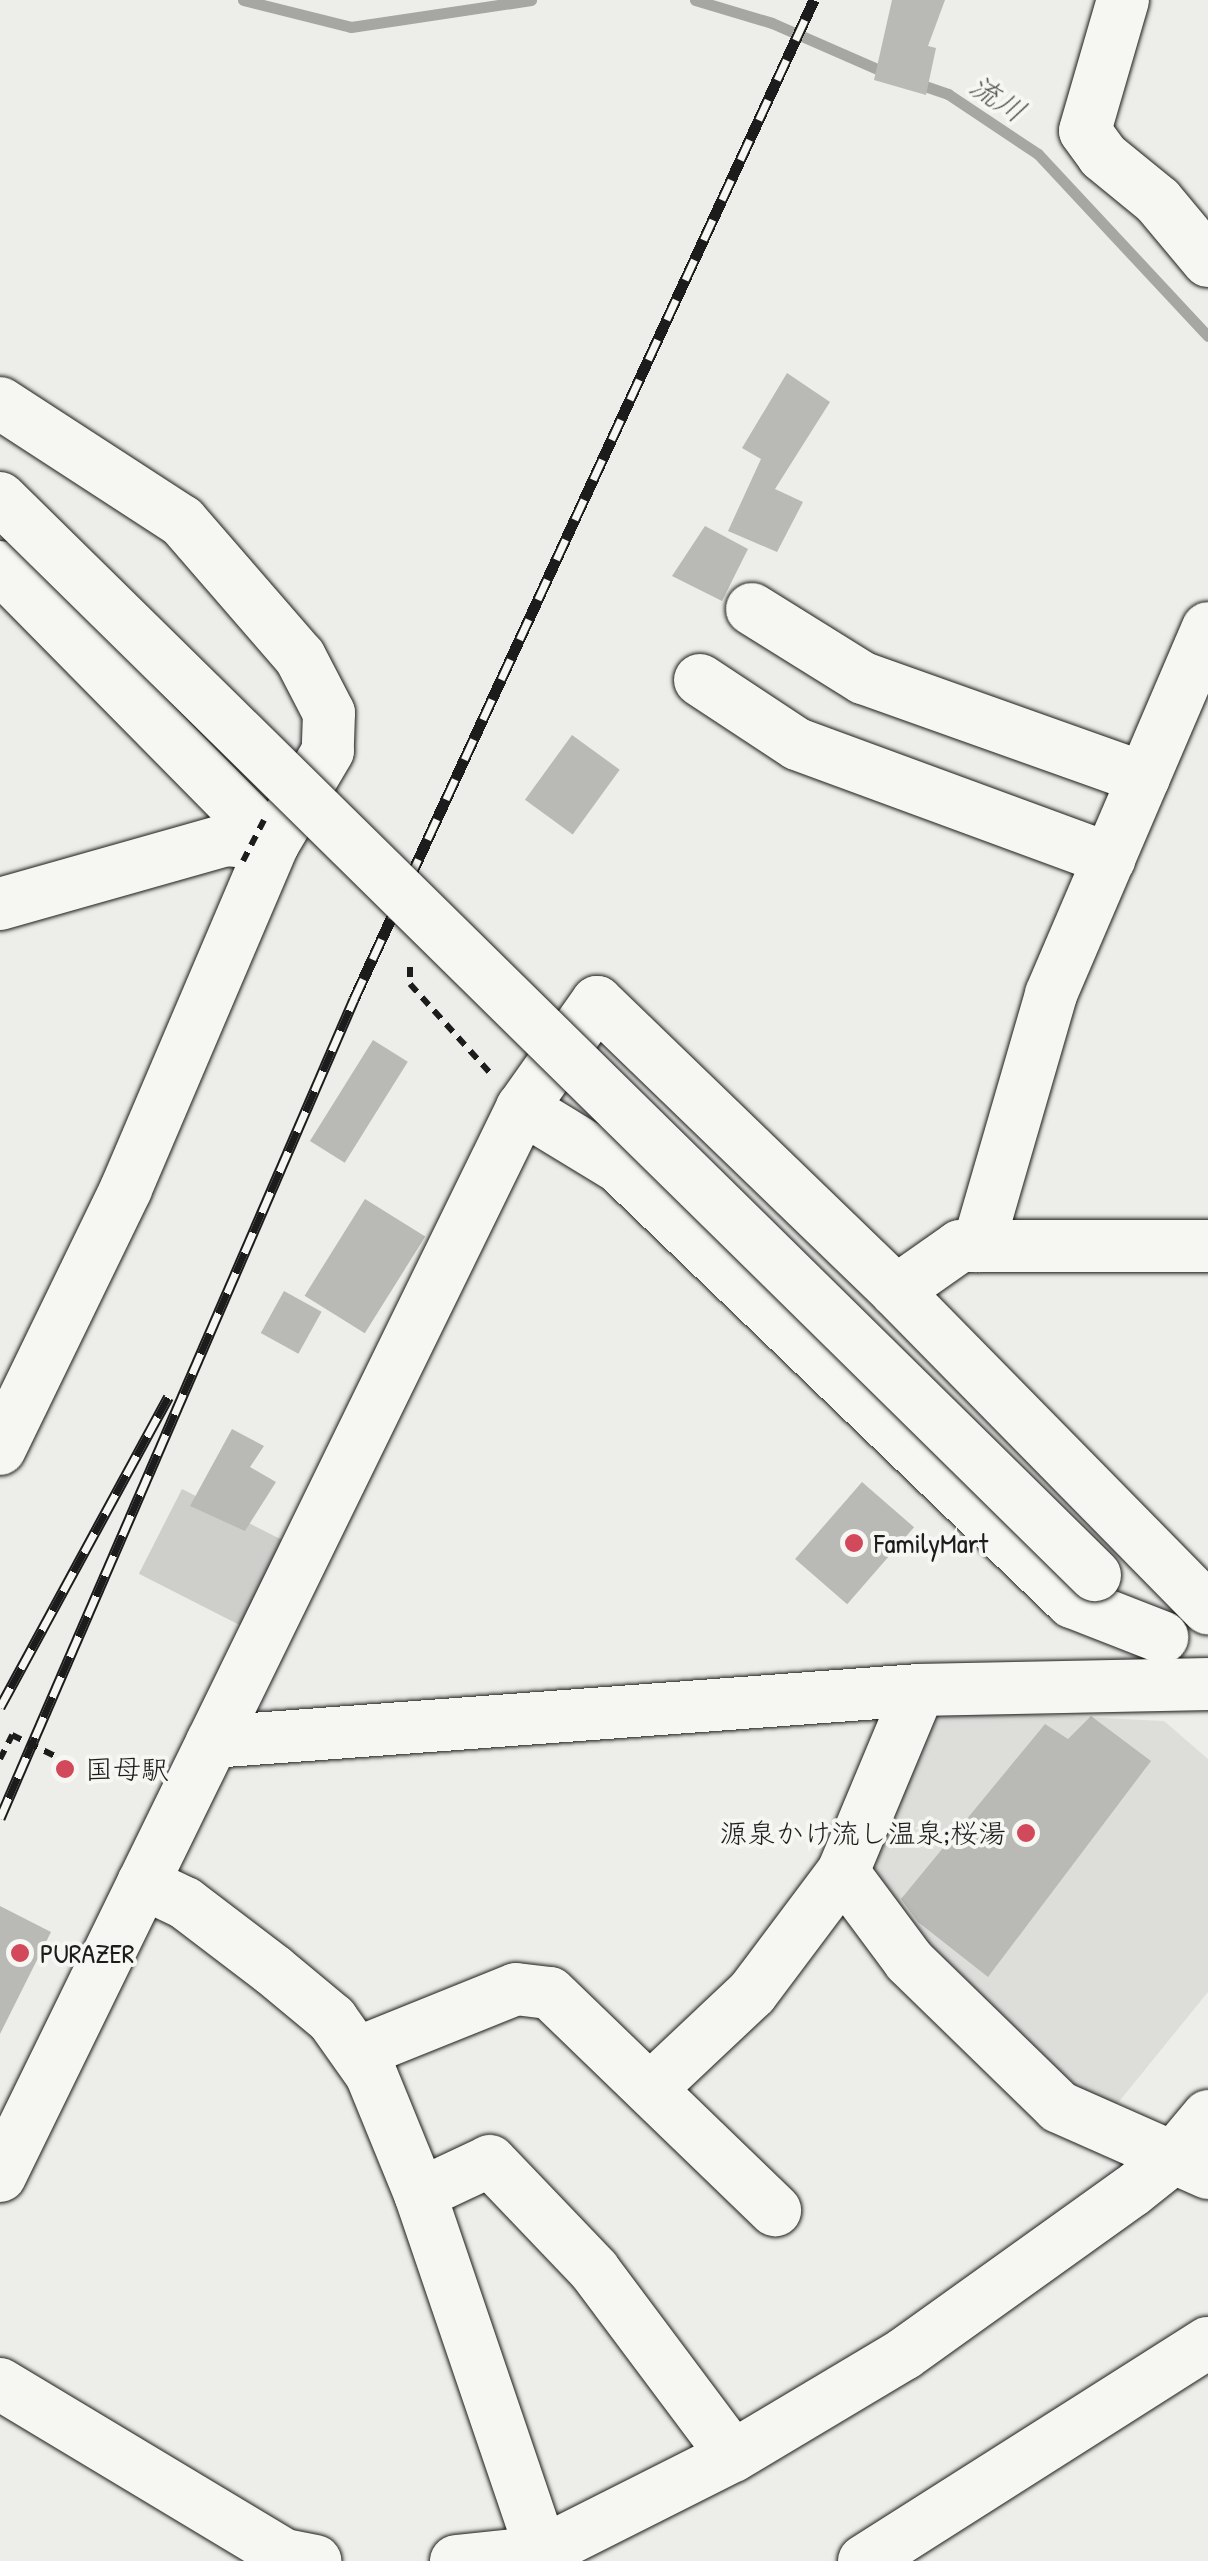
<!DOCTYPE html>
<html>
<head>
<meta charset="utf-8">
<style>
	body { margin:0 }
	#map { position:relative; width:1208px; height:2561px; overflow:hidden; background:#edede9; font-family:"Patrick Hand","Klee One",sans-serif }
	div>[style] { position:absolute }
	.built>* { inset:0; background:#ddddda }
	.green>* { inset:0; background:#cececb; transform-origin:0 0 }
	.stream>* { height:11px; margin:-5.5px; padding:0 5.5px; transform-origin:5.5px; border-radius:5.5px; background:#a6a6a3 }
	.building>* { inset:0; background:#b9b9b6; transform-origin:0 0 }
	.path>* { height:6px; margin-top:-3px; transform-origin:0; background:repeating-linear-gradient(90deg,#1c1c1c 0 10px,transparent 0 18px) }
	.roads { filter:drop-shadow(0 0 2px #1c1c1c) drop-shadow(0 0 2px #1c1c1c) }
	.minor>* { height:52px; margin:-26px; padding:0 26px; transform-origin:26px; border-radius:26px; background:#f6f6f2 }
	.rail>* { height:11px; margin-top:-5.5px; transform-origin:0; background:repeating-linear-gradient(90deg,#f6f6f2 0 22px,#1c1c1c 0 44px); box-sizing:border-box; border-block:2px solid #1c1c1c }
	.path-bridge>* { height:6px; margin-top:-3px; transform-origin:0; background:repeating-linear-gradient(90deg,#1c1c1c 0 10px,transparent 0 18px) }
	.bridges { filter:drop-shadow(0 0 2px #1c1c1c) drop-shadow(0 0 2px #1c1c1c) }
	.minor-bridge>* { height:52px; margin:-26px; padding:0 26px; transform-origin:26px; border-radius:26px; background:#f6f6f2 }
	.dots>* { width:28px; height:28px; translate:-50% -50%; box-sizing:border-box; border:5px solid #f6f6f2; border-radius:50% }
	span { translate:-50% -50%; white-space:nowrap; text-align:center; line-height:1.15; -webkit-text-stroke:8px #f6f6f2; paint-order:stroke }
	.poi-label { font-size:28px; color:#1c1c1c }
	.left { translate:0 -50%; text-align:left }
	.right { translate:-100% -50%; text-align:right }
	.water-label { font-size:30px; color:#535352; font-style:italic }
</style>
</head>
<body>
<div id="map">
	<div class="built">
		<div style="clip-path:polygon(935px 1710px,1164px 1721px,1208px 1759px,1208px 1992px,1113px 2109px,1075px 2091px,974px 2002px,865px 1868px)"></div>
	</div>
	<div class="green">
		<div style="left:182px;top:1489px;width:118px;height:95px;rotate:27deg"></div>
	</div>
	<div class="stream">
		<div style="left:243px;top:0;width:111px;rotate:14deg"></div>
		<div style="left:351px;top:27px;width:182px;rotate:-8.5deg"></div>
		<div style="left:695px;top:0;width:80px;rotate:16.6deg"></div>
		<div style="left:772px;top:23px;width:128px;rotate:23.6deg"></div>
		<div style="left:916px;top:83px;width:34px;rotate:19deg"></div>
		<div style="left:948px;top:94px;width:108px;rotate:33.7deg"></div>
		<div style="left:1038px;top:154px;width:249px;rotate:47deg"></div>
	</div>
	<div class="building">
		<div style="clip-path:polygon(892px 0,945px 0,928px 46px,936px 48px,926px 95px,874px 80px)"></div>
		<div style="clip-path:polygon(787px 373px,830px 402px,775px 489px,803px 502px,777px 552px,728px 531px,761px 459px,742px 448px)"></div>
		<div style="clip-path:polygon(705px 526px,748px 549px,722px 601px,672px 576px)"></div>
		<div style="left:572px;top:735px;width:59px;height:80px;rotate:36deg"></div>
		<div style="left:373px;top:1040px;width:41px;height:119px;rotate:32deg"></div>
		<div style="left:365px;top:1199px;width:71px;height:114px;rotate:32deg"></div>
		<div style="left:284px;top:1291px;width:43px;height:48px;rotate:29deg"></div>
		<div style="clip-path:polygon(232px 1429px,264px 1446px,250px 1467px,276px 1482px,245px 1531px,190px 1506px)"></div>
		<div style="left:862px;top:1482px;width:69px;height:102px;rotate:41deg"></div>
		<div style="clip-path:polygon(1091px 1716px,1151px 1761px,988px 1977px,918px 1922px,901px 1899px,1045px 1724px,1068px 1739px)"></div>
		<div style="clip-path:polygon(0 1906px,51px 1932px,0 2034px)"></div>
	</div>
	<div class="path">
		<div style="left:410px;top:967px;width:17px;rotate:90deg"></div>
		<div style="left:410px;top:984px;width:121px;rotate:48deg"></div>
		<div style="left:0;top:1759px;width:27px;rotate:-63deg"></div>
		<div style="left:12px;top:1735px;width:50px;rotate:26.1deg"></div>
	</div>
	<div class="roads">
		<div class="minor">
			<div style="left:1123px;top:0;width:136px;rotate:106.2deg"></div>
			<div style="left:1085px;top:131px;width:31px;rotate:54deg"></div>
			<div style="left:1103px;top:156px;width:71px;rotate:39.3deg"></div>
			<div style="left:1158px;top:201px;width:78px;rotate:50.2deg"></div>
			<div style="left:0;top:403px;width:217px;rotate:33deg"></div>
			<div style="left:182px;top:521px;width:180px;rotate:49.1deg"></div>
			<div style="left:300px;top:657px;width:63px;rotate:62.6deg"></div>
			<div style="left:329px;top:713px;width:38px;rotate:92deg"></div>
			<div style="left:328px;top:751px;width:108px;rotate:120.6deg"></div>
			<div style="left:273px;top:844px;width:375px;rotate:113.1deg"></div>
			<div style="left:126px;top:1189px;width:289px;rotate:115.9deg"></div>
			<div style="left:0;top:567px;width:389px;rotate:45.4deg"></div>
			<div style="left:752px;top:609px;width:131px;rotate:31.9deg"></div>
			<div style="left:863px;top:678px;width:298px;rotate:19.6deg"></div>
			<div style="left:700px;top:680px;width:116px;rotate:33.4deg"></div>
			<div style="left:797px;top:744px;width:333px;rotate:20.2deg"></div>
			<div style="left:0;top:904px;width:235px;rotate:-15.8deg"></div>
			<div style="left:226px;top:840px;width:47px;rotate:4.9deg"></div>
			<div style="left:522px;top:1108px;width:114px;rotate:31.3deg"></div>
			<div style="left:619px;top:1167px;width:628px;rotate:43.84deg"></div>
			<div style="left:1072px;top:1602px;width:97px;rotate:21.3deg"></div>
			<div style="left:978px;top:1246px;width:262px;rotate:-73.8deg"></div>
			<div style="left:1051px;top:994px;width:398px;rotate:-66.8deg"></div>
			<div style="left:896px;top:1291px;width:78px;rotate:-35.1deg"></div>
			<div style="left:960px;top:1246px;width:248px"></div>
			<div style="left:919px;top:1690px;width:197px;rotate:112.7deg"></div>
			<div style="left:843px;top:1872px;width:111px;rotate:53.4deg"></div>
			<div style="left:909px;top:1961px;width:209px;rotate:44.2deg"></div>
			<div style="left:1059px;top:2107px;width:163px;rotate:23.9deg"></div>
			<div style="left:212px;top:1742px;width:709px;rotate:-4.21deg"></div>
			<div style="left:919px;top:1690px;width:289px;rotate:-1.2deg"></div>
			<div style="left:143px;top:1883px;width:47px;rotate:25.5deg"></div>
			<div style="left:185px;top:1903px;width:111px;rotate:37.3deg"></div>
			<div style="left:273px;top:1970px;width:77px;rotate:39.7deg"></div>
			<div style="left:332px;top:2019px;width:67px;rotate:54.7deg"></div>
			<div style="left:371px;top:2074px;width:130px;rotate:67.8deg"></div>
			<div style="left:420px;top:2194px;width:388px;rotate:71.2deg"></div>
			<div style="left:357px;top:2053px;width:171px;rotate:-21.9deg"></div>
			<div style="left:516px;top:1989px;width:34px;rotate:7deg"></div>
			<div style="left:550px;top:1993px;width:313px;rotate:44deg"></div>
			<div style="left:650px;top:2089px;width:140px;rotate:-43.3deg"></div>
			<div style="left:752px;top:1993px;width:151px;rotate:-53.1deg"></div>
			<div style="left:0;top:2176px;width:1189px;rotate:-63.95deg"></div>
			<div style="left:522px;top:1108px;width:130px;rotate:-54.7deg"></div>
			<div style="left:597px;top:1002px;width:416px;rotate:44deg"></div>
			<div style="left:896px;top:1291px;width:445px;rotate:45.5deg"></div>
			<div style="left:420px;top:2194px;width:77px;rotate:-25.2deg"></div>
			<div style="left:490px;top:2161px;width:151px;rotate:46.3deg"></div>
			<div style="left:594px;top:2270px;width:232px;rotate:53.2deg"></div>
			<div style="left:0;top:2384px;width:332px;rotate:31deg"></div>
			<div style="left:285px;top:2555px;width:31px;rotate:11deg"></div>
			<div style="left:456px;top:2561px;width:86px;rotate:-6deg"></div>
			<div style="left:542px;top:2552px;width:214px;rotate:-26.7deg"></div>
			<div style="left:733px;top:2456px;width:199px;rotate:-30.8deg"></div>
			<div style="left:904px;top:2354px;width:280px;rotate:-35.6deg"></div>
			<div style="left:1132px;top:2191px;width:51px;rotate:-38.7deg"></div>
			<div style="left:1172px;top:2159px;width:56px;rotate:-50.1deg"></div>
			<div style="left:864px;top:2561px;width:407px;rotate:-32.4deg"></div>
		</div>
	</div>
	<div class="rail">
		<div style="left:0;top:1707px;width:353px;rotate:-61.5deg"></div>
		<div style="left:0;top:1818px;width:892px;rotate:-66.62deg"></div>
		<div style="left:354px;top:999px;width:1100px;rotate:-65.28deg"></div>
	</div>
	<div class="path-bridge">
		<div style="left:243px;top:861px;width:46px;rotate:-62.9deg"></div>
	</div>
	<div class="bridges">
		<div class="minor-bridge">
			<div style="left:0;top:498px;width:1536px;rotate:44.53deg"></div>
		</div>
	</div>
	<div class="dots">
		<div style="left:854px;top:1543px;background:#d1495b"></div>
		<div style="left:65px;top:1769px;background:#d1495b"></div>
		<div style="left:1026px;top:1833px;background:#d1495b"></div>
		<div style="left:20px;top:1953px;background:#d1495b"></div>
	</div>
	<div class="poi-label">
		<span class="left" style="left:874px;top:1543px">FamilyMart</span>
		<span class="left" style="left:85px;top:1769px">国母駅</span>
		<span class="right" style="left:1006px;top:1833px">源泉かけ流し温泉;桜湯</span>
		<span class="left" style="left:40px;top:1953px">PURAZER</span>
	</div>
	<div class="water-label">
		<span style="left:998px;top:98px;rotate:33deg">流川</span>
	</div>
</div>
</body>
</html>
